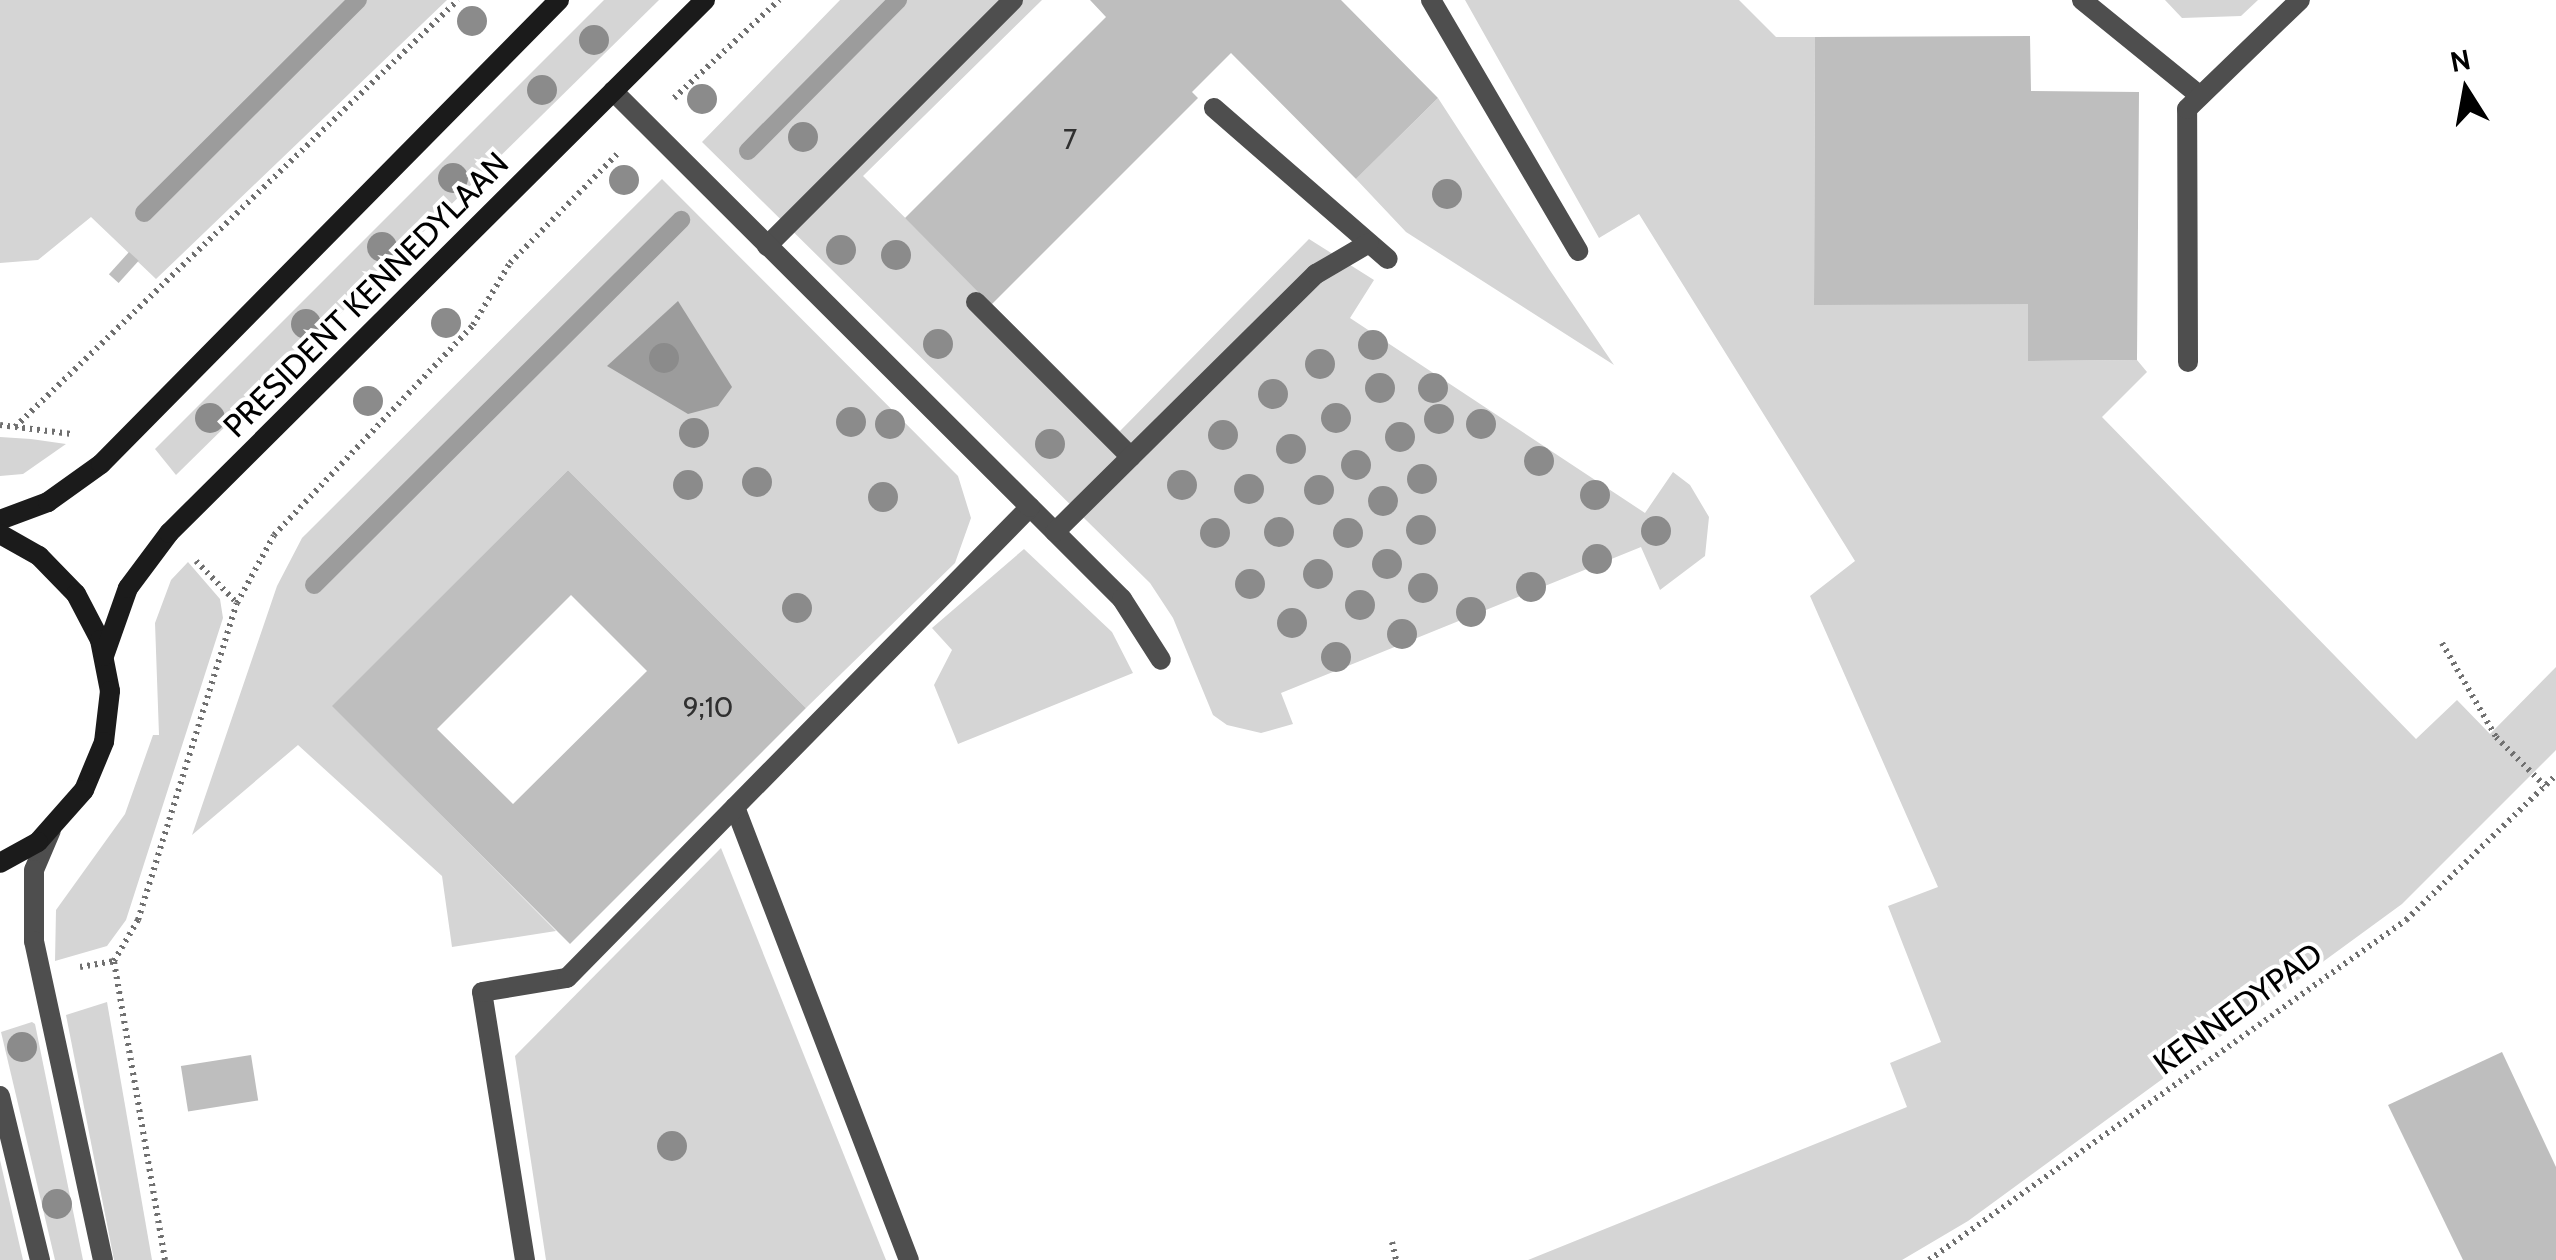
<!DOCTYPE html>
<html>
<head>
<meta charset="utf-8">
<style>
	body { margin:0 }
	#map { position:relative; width:2556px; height:1260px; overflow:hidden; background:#fff; font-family:Cabin,sans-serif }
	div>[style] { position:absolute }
	.green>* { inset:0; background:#d5d5d5 }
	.water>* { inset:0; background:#9c9c9c }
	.stream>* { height:18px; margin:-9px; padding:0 9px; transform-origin:9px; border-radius:9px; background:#9c9c9c }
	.building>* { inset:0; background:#bebebe; transform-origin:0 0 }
	.path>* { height:6px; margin-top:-3px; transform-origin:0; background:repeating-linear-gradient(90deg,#707070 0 2.5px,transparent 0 7.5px) }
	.service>* { height:20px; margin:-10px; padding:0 10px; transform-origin:10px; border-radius:10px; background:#4e4e4e }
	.minor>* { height:20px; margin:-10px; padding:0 10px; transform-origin:10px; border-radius:10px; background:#4e4e4e }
	.secondary>* { height:20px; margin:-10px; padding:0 10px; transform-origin:10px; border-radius:10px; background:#1b1b1b }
	.trees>* { width:30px; height:30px; margin:-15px; border-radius:50%; background:#8b8b8b }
	span { translate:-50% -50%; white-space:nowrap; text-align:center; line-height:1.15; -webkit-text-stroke:8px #fff; paint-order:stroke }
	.number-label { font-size:28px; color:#303030 }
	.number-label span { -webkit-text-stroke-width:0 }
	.street-label { font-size:32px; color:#000 }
	.north { position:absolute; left:2416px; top:40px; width:100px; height:100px; -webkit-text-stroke:8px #fff; paint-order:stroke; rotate:349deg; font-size:28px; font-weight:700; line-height:40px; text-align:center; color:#000 }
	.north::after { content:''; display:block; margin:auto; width:35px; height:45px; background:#000; clip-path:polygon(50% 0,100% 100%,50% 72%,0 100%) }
</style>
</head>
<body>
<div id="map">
	<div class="green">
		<div style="clip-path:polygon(0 0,447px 0,156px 279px,91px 217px,38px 260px,0 263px)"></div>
		<div style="clip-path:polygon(604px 0,659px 0,176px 475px,155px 449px)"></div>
		<div style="clip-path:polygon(840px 0,1042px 0,863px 176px,1120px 431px,1309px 239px,1374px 280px,1350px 318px,1645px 513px,1673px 472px,1690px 485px,1709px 517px,1705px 556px,1660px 590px,1641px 547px,1281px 693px,1293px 724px,1261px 733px,1227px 725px,1213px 715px,1173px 618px,1150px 583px,702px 142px)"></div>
		<div style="clip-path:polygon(1465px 0,1739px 0,1776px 37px,1815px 37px,1814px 302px,2028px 304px,2029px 361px,2137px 360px,2147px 372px,2102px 417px,2416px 739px,2457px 700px,2490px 734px,2556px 667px,2556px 750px,2402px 904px,1968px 1221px,1902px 1260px,1528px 1260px,1907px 1107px,1890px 1063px,1941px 1042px,1888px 906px,1938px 887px,1810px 596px,1855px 561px,1639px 214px,1599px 238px)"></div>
		<div style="clip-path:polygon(2165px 0,2258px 0,2241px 16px,2182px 18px)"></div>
		<div style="clip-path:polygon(1438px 98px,1549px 269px,1614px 365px,1406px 232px,1356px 179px)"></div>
		<div style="clip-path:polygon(662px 179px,958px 476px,971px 518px,955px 563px,806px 708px,568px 470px,333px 706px,556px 931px,452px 947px,442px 876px,298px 745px,192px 835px,277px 586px,302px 538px)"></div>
		<div style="clip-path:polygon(0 437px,31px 439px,66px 444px,23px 474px,0 476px)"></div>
		<div style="clip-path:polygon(1024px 549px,1112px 632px,1133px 673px,958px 744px,934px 685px,952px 650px,932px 628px)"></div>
		<div style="clip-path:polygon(188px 562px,220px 599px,223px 618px,126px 920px,107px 946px,55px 961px,56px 910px,125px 814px,153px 735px,159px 735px,155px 623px,171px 580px)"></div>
		<div style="clip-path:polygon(721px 848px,886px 1260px,546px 1260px,515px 1056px)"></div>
		<div style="clip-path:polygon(107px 1002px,152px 1260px,114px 1260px,66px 1015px)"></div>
		<div style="clip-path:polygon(32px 1022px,35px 1024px,83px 1260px,55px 1260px,1px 1032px)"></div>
		<div style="clip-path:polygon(0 1160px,23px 1260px,0 1260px)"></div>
	</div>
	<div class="water">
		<div style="clip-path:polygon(678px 301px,732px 387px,718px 406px,688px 414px,607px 366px)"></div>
	</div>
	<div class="stream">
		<div style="left:748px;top:151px;width:213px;rotate:-45.2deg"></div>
		<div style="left:144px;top:213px;width:302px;rotate:-44.9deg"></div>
		<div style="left:314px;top:585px;width:518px;rotate:-44.84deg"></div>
	</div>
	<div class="building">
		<div style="clip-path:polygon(1090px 0,1341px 0,1438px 98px,1356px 179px,1231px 53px,1192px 92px,1198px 98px,991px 305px,905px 218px,1106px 17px)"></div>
		<div style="clip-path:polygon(2030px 36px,2031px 91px,2139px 92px,2137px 360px,2028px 361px,2028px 304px,1814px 305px,1815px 37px)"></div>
		<div style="left:129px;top:252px;width:13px;height:30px;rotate:42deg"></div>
		<div style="clip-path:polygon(evenodd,568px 470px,806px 708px,570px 944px,332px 706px,568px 470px,571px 595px,647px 671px,513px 804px,437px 729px,571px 595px)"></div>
		<div style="clip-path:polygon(2502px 1052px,2556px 1167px,2556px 1260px,2463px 1260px,2388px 1105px)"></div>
		<div style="left:251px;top:1055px;width:46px;height:71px;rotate:81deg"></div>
	</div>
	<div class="path">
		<div style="left:674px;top:98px;width:144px;rotate:-43deg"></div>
		<div style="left:0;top:425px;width:72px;rotate:7.2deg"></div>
		<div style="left:15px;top:427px;width:615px;rotate:-43.95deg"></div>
		<div style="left:196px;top:561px;width:59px;rotate:45.7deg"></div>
		<div style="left:2442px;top:643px;width:108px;rotate:60.1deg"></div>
		<div style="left:2496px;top:737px;width:69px;rotate:45deg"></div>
		<div style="left:80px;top:967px;width:35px;rotate:-10deg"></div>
		<div style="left:1392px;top:1242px;width:18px;rotate:77deg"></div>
		<div style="left:165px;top:1260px;width:303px;rotate:-99.7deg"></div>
		<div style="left:114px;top:961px;width:48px;rotate:-59.7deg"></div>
		<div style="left:138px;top:920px;width:332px;rotate:-72.7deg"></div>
		<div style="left:237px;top:603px;width:77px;rotate:-61.4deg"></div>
		<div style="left:274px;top:535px;width:289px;rotate:-46.5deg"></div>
		<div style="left:473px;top:325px;width:72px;rotate:-59.2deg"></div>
		<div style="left:510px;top:263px;width:156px;rotate:-45.5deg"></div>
		<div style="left:1929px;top:1260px;width:586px;rotate:-35.48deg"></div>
		<div style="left:2406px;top:920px;width:209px;rotate:-44deg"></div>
	</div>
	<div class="service">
		<div style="left:1431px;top:0;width:291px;rotate:59.6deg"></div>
		<div style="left:2082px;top:0;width:152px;rotate:39.1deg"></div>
		<div style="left:1214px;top:108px;width:230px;rotate:41deg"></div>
		<div style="left:767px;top:246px;width:348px;rotate:-45deg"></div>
		<div style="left:976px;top:302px;width:219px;rotate:45deg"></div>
		<div style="left:2188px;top:362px;width:253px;rotate:-90.2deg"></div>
		<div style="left:2187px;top:109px;width:157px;rotate:-44deg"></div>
		<div style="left:1030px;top:507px;width:130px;rotate:45deg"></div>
		<div style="left:1122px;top:599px;width:72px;rotate:57.4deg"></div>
		<div style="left:1055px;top:532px;width:367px;rotate:-44.7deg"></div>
		<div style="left:1316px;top:274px;width:61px;rotate:-30.3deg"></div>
		<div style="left:735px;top:807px;width:485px;rotate:69deg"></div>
		<div style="left:525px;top:1260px;width:271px;rotate:-99.1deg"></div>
		<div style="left:482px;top:992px;width:86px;rotate:-9.4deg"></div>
		<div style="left:567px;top:978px;width:660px;rotate:-45.49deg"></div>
		<div style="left:1030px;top:507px;width:589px;rotate:-135.07deg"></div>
	</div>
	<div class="minor">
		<div style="left:51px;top:830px;width:43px;rotate:113deg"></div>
		<div style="left:34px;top:870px;width:71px;rotate:90deg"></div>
		<div style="left:34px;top:941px;width:326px;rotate:77.8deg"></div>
		<div style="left:0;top:1096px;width:169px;rotate:76.3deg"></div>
	</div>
	<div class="secondary">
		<div style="left:0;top:520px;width:51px;rotate:-20.6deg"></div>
		<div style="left:48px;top:502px;width:65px;rotate:-35.6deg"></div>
		<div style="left:101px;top:464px;width:652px;rotate:-45.37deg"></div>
		<div style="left:0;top:534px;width:45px;rotate:29.4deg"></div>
		<div style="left:39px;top:556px;width:53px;rotate:45.8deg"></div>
		<div style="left:76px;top:594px;width:52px;rotate:62.4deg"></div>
		<div style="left:100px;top:640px;width:52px;rotate:78.9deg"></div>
		<div style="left:110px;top:691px;width:51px;rotate:96.7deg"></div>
		<div style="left:104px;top:742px;width:52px;rotate:112.6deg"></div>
		<div style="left:84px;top:790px;width:69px;rotate:131.5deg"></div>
		<div style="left:38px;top:842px;width:43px;rotate:151.1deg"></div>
		<div style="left:104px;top:656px;width:72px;rotate:-70.6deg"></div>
		<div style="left:128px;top:588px;width:69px;rotate:-53.3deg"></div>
		<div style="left:169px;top:533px;width:756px;rotate:-44.84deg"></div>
	</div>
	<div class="trees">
		<div style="left:472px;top:21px"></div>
		<div style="left:594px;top:40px"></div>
		<div style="left:542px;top:90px"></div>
		<div style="left:702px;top:99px"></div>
		<div style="left:803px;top:137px"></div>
		<div style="left:453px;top:178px"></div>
		<div style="left:624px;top:180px"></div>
		<div style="left:1447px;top:194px"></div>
		<div style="left:382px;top:247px"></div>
		<div style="left:841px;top:250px"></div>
		<div style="left:896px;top:255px"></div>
		<div style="left:446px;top:323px"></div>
		<div style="left:306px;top:324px"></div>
		<div style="left:938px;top:344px"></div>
		<div style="left:1373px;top:345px"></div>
		<div style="left:664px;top:358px"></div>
		<div style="left:1320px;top:364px"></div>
		<div style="left:1380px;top:388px"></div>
		<div style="left:1433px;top:388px"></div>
		<div style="left:1273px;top:394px"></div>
		<div style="left:368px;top:401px"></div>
		<div style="left:210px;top:418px"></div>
		<div style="left:1336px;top:418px"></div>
		<div style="left:1439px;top:419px"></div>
		<div style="left:851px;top:422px"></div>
		<div style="left:890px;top:424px"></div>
		<div style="left:1481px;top:424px"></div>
		<div style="left:694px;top:433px"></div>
		<div style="left:1223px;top:435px"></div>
		<div style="left:1400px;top:437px"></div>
		<div style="left:1050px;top:444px"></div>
		<div style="left:1291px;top:449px"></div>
		<div style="left:1539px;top:461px"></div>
		<div style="left:1356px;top:465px"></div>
		<div style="left:1422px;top:479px"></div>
		<div style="left:757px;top:482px"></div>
		<div style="left:688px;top:485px"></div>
		<div style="left:1182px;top:485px"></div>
		<div style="left:1249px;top:489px"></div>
		<div style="left:1319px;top:490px"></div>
		<div style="left:1595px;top:495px"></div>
		<div style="left:883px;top:497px"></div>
		<div style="left:1383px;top:501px"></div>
		<div style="left:1421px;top:530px"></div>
		<div style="left:1656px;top:531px"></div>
		<div style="left:1279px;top:532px"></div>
		<div style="left:1215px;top:533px"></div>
		<div style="left:1348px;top:533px"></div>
		<div style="left:1597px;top:559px"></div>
		<div style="left:1387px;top:564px"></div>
		<div style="left:1318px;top:574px"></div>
		<div style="left:1250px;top:584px"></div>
		<div style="left:1531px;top:587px"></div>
		<div style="left:1423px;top:588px"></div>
		<div style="left:1360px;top:605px"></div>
		<div style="left:797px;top:608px"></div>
		<div style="left:1471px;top:612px"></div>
		<div style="left:1292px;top:623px"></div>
		<div style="left:1402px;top:634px"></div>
		<div style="left:1336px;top:657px"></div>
		<div style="left:22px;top:1047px"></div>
		<div style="left:672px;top:1146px"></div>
		<div style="left:57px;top:1204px"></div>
	</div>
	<div class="number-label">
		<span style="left:1070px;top:139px">7</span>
		<span style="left:708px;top:707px">9;10</span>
	</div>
	<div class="street-label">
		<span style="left:366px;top:295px;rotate:-45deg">PRESIDENT KENNEDYLAAN</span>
		<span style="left:2238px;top:1009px;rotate:-36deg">KENNEDYPAD</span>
	</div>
	<div class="north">N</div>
</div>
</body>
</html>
